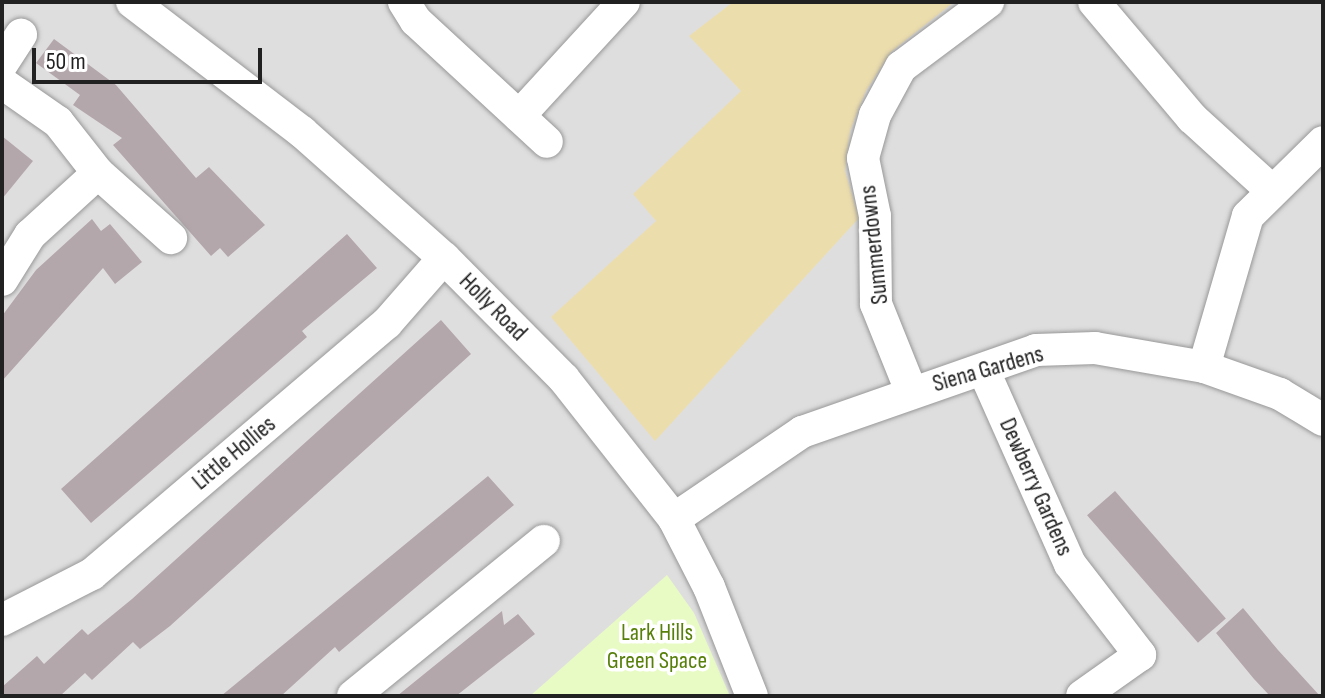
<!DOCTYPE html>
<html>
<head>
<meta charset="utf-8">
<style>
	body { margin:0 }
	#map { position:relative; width:1325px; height:698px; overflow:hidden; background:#f2e8e8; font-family:"Sofia Sans Condensed",sans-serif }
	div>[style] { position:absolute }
	.residential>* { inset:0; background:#dfdedf; transform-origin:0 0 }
	.grass>* { inset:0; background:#ecddad }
	.park>* { inset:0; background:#e9fbc5 }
	.building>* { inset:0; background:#b4a7ab; transform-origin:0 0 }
	.roads { filter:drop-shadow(0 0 2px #989898) drop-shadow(0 0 2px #989898) }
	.minor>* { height:32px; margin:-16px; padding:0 16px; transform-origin:16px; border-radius:16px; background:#fff }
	span { translate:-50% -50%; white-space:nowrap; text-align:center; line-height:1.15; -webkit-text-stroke:7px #fff; paint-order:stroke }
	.street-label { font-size:24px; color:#212121 }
	.park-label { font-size:24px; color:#577f09 }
	.frame { position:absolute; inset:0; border:4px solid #212121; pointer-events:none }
	.scale { position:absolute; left:32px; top:48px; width:230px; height:36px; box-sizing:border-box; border:4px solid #212121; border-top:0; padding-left:10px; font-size:24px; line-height:28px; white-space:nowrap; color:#212121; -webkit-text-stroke:6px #fff; paint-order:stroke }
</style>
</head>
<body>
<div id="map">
	<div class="residential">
		<div style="left:2px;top:2px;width:1321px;height:694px"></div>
	</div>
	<div class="grass">
		<div style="clip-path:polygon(733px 2px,954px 2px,891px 52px,866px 91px,850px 131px,845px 171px,859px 218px,655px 441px,551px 317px,656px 221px,633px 194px,741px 91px,689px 36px)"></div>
	</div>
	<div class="park">
		<div style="clip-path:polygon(667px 575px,694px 613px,730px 696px,530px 696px)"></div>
	</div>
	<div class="building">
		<div style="clip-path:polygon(54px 39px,116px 85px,196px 178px,209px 167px,265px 225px,228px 257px,220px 248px,211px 256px,113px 145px,122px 138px,73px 105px,80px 95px,36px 63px)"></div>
		<div style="clip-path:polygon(2px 136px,33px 161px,2px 199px)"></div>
		<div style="clip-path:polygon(92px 219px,101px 231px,110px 224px,142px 262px,115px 284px,103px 268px,2px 381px,2px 316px,36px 270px)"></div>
		<div style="clip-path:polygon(347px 234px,377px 268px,302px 331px,307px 337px,91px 523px,61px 489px)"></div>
		<div style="clip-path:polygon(441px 320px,471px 354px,170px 626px,140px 649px,133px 642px,92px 680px,85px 673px,60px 696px,2px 696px,2px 687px,37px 656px,44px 664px,82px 629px,88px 635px,132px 599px)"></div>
		<div style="clip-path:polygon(488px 476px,514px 505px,339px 652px,335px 647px,281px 696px,221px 696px)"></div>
		<div style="left:1115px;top:491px;width:169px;height:37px;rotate:49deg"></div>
		<div style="clip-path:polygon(1243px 608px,1278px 650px,1320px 696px,1270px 696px,1254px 679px,1216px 633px)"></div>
		<div style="clip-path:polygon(502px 611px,504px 625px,518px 614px,535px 634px,456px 696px,397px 696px)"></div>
	</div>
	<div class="roads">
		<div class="minor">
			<div style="left:132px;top:2px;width:214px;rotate:37.4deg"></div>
			<div style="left:302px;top:132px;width:190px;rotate:41.6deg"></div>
			<div style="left:444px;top:258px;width:170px;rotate:45.2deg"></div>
			<div style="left:564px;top:379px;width:178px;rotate:51.8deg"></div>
			<div style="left:674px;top:519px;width:76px;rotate:62.8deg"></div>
			<div style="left:709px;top:587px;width:117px;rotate:68.5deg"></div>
			<div style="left:404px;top:2px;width:22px;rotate:58deg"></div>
			<div style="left:416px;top:21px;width:178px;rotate:42.7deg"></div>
			<div style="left:1094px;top:2px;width:152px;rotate:49.8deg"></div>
			<div style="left:1192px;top:118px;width:105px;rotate:42.3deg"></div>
			<div style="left:2px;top:64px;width:35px;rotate:-57deg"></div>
			<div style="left:2px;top:83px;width:68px;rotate:34.9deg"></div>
			<div style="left:58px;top:122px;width:65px;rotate:51.9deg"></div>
			<div style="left:98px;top:173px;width:92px;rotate:137.6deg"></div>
			<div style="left:30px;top:235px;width:53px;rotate:121.9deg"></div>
			<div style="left:519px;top:116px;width:155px;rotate:-47.4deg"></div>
			<div style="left:98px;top:173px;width:98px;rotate:41.7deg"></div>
			<div style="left:1204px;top:367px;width:157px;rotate:-73.8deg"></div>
			<div style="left:1248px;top:216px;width:105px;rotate:-44.6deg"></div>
			<div style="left:984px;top:371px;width:211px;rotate:66deg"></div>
			<div style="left:1070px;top:564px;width:115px;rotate:52.4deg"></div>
			<div style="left:1140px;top:655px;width:71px;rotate:144.7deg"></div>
			<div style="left:911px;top:391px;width:94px;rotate:-111.9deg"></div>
			<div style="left:876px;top:304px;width:88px;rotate:-90.7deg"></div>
			<div style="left:875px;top:216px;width:59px;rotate:-101.7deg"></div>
			<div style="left:863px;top:158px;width:45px;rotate:-74.4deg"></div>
			<div style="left:875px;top:115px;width:55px;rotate:-61.6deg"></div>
			<div style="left:901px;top:67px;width:109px;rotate:-36.8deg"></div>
			<div style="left:674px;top:519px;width:155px;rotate:-34.2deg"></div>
			<div style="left:802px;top:432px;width:248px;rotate:-19.3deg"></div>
			<div style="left:1036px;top:350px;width:59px;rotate:-1.9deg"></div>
			<div style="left:1095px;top:348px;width:111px;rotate:9.9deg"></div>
			<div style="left:1204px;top:367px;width:81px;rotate:19.6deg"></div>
			<div style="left:1280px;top:394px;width:50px;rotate:31.2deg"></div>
			<div style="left:2px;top:620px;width:101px;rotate:-27.1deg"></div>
			<div style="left:92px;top:574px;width:387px;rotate:-40.4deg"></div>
			<div style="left:387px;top:323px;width:86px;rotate:-48.8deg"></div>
			<div style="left:353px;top:696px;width:246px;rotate:-39.1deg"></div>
		</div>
	</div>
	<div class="street-label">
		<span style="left:874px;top:245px;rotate:-96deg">Summerdowns</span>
		<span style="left:493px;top:307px;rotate:45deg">Holly Road</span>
		<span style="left:988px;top:369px;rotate:-16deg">Siena Gardens</span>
		<span style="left:234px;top:453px;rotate:-40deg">Little Hollies</span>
		<span style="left:1036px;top:487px;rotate:66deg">Dewberry Gardens</span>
	</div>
	<div class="park-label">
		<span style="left:657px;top:647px">Lark Hills<br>Green Space</span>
	</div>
	<div class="frame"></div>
	<div class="scale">50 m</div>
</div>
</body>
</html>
